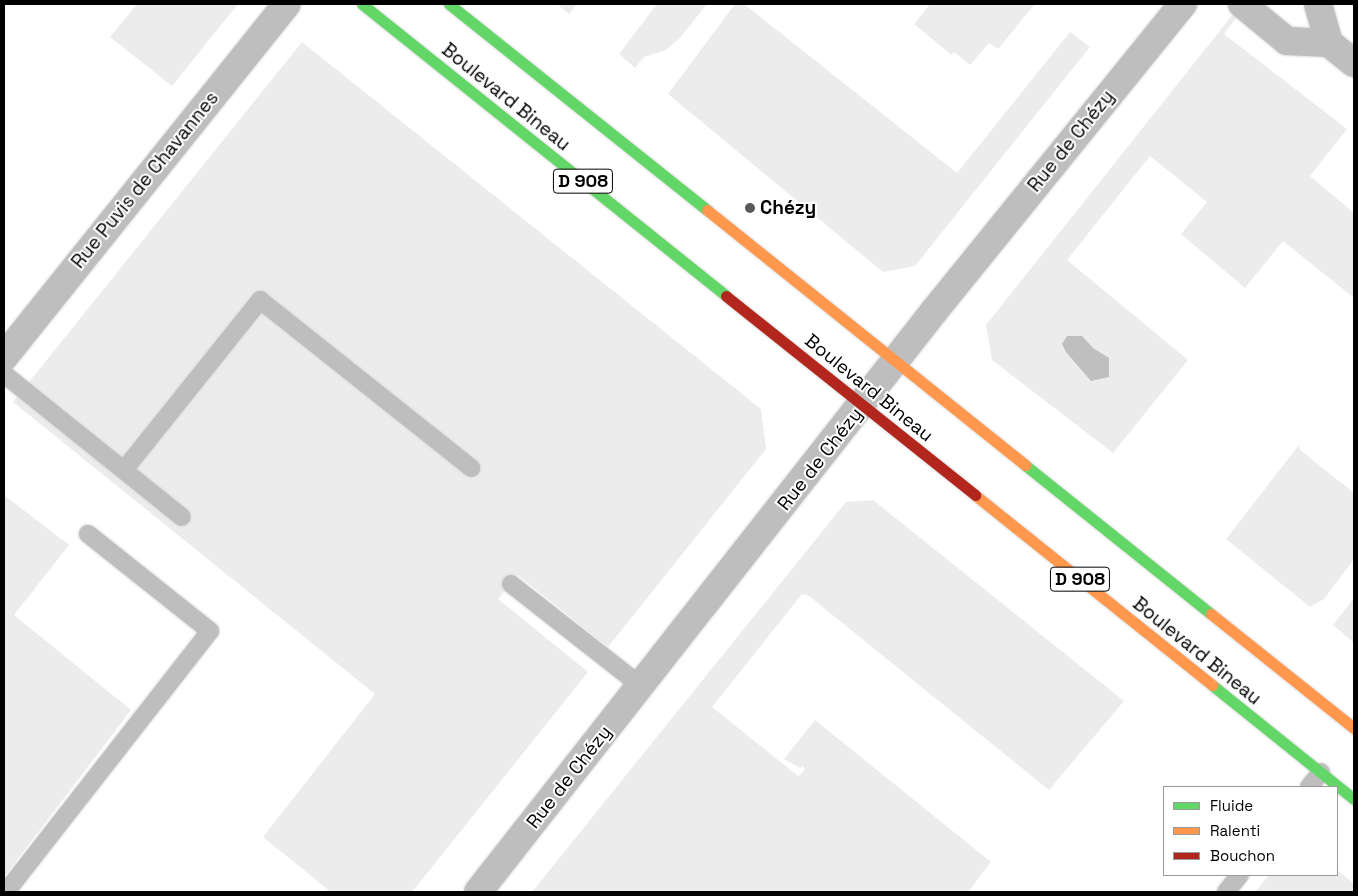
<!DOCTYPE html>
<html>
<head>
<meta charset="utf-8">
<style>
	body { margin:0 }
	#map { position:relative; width:1358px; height:896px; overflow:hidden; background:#fff; font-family:"Space Grotesk",sans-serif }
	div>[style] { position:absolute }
	.green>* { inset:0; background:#ececec }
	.water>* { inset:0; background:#bfbfbf }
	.roads { filter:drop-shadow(0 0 1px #dbdbdb) drop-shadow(0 0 1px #dbdbdb) }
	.lane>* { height:18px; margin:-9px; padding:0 9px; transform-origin:9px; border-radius:9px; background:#bebebe }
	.street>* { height:28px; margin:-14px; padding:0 14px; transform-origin:14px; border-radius:14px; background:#bebebe }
	.fast>* { height:11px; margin:-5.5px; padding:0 5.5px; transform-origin:5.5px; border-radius:5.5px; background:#63d668 }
	.slow>* { height:11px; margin:-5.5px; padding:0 5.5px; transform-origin:5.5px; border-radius:5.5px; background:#ff974d }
	.jam>* { height:11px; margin:-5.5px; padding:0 5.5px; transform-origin:5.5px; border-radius:5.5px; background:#b3261e }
	.dots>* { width:14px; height:14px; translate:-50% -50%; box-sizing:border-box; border:2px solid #fff; border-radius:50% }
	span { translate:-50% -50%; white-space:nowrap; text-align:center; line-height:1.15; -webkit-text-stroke:4px #fff; paint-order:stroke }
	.shield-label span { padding:1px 4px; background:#fff; border:1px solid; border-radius:4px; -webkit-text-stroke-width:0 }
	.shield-label { font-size:18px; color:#000; font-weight:700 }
	.street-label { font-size:19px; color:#000 }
	.poi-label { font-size:19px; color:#000; font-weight:700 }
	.left { translate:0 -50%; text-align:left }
	.frame { position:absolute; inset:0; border:5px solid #000; pointer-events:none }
	.legend { position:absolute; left:1163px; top:786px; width:175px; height:90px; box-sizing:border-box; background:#fff; border:1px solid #999; margin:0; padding:6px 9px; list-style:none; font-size:15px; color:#000 }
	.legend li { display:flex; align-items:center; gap:10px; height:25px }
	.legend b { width:25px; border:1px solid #999 }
</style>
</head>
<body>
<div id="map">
	<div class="green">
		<div style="clip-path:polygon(137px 4px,238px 4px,172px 86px,110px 37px)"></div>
		<div style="clip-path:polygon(557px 4px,577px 4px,569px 14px)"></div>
		<div style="clip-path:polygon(657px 4px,707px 4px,679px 39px,666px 50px,644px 57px,635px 68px,619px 54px)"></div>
		<div style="clip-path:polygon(735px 4px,744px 4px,957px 173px,1070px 32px,1090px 47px,915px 266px,883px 272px,668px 94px)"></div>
		<div style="clip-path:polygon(930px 4px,1035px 4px,998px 49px,989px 43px,970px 65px,954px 52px,951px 55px,914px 24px)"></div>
		<div style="clip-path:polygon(1234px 13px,1238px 16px,1224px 34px,1347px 129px,1310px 176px,1354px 213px,1354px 298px,1283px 241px,1245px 288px,1181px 234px,1207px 202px,1150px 156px,1067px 260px,1188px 360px,1113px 453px,992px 360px,986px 325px)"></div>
		<div style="clip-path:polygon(302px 42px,761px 409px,766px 449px,608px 647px,518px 575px,498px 599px,588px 672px,412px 892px,331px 892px,263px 837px,375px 694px,13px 402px)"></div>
		<div style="clip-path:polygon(1299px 445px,1300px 450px,1354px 493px,1354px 559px,1324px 599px,1310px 607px,1226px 539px)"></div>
		<div style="clip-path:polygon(4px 495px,69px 545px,14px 615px,131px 710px,4px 877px)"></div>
		<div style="clip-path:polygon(873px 500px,1124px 701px,1049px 790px,809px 596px,802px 594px,712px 707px,798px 776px,805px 770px,803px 766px,800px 768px,784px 759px,815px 720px,991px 862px,968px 892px,532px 892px,846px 502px)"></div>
		<div style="clip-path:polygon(1354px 598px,1354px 643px,1333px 625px)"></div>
		<div style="clip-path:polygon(1337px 870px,1354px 884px,1354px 892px,1255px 892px,1269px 875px,1337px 875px)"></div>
	</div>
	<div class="water">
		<div style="clip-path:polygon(1067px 336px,1082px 336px,1093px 348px,1109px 358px,1109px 377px,1091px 381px,1066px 352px,1062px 344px)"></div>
	</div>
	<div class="roads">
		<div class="lane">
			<div style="left:4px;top:374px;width:228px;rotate:38.8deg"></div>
			<div style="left:124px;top:470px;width:218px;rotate:-51.3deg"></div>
			<div style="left:260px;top:300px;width:270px;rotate:38.5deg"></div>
			<div style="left:511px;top:584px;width:165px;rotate:38.1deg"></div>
			<div style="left:1309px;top:787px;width:19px;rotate:-51deg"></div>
			<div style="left:6px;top:892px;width:331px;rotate:-52deg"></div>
			<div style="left:210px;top:631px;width:156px;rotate:-141.5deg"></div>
			<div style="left:1226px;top:892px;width:22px;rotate:-51deg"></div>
		</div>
		<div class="street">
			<div style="left:1242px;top:4px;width:58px;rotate:39.4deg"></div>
			<div style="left:1287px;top:41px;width:42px;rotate:2.7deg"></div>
			<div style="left:1318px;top:4px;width:41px;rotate:74.2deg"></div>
			<div style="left:1329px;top:43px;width:32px;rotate:39deg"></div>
			<div style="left:4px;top:357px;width:452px;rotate:-51.3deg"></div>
			<div style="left:478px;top:892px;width:740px;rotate:-51.86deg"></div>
			<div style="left:935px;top:310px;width:394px;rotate:-51deg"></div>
		</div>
		<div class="fast">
			<div style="left:362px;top:4px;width:467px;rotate:38.7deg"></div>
			<div style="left:449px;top:4px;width:330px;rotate:38.6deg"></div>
			<div style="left:1025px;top:465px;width:238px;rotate:38.7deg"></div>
			<div style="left:1212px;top:685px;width:182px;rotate:38.8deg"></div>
		</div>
		<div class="slow">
			<div style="left:707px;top:210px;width:408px;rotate:38.7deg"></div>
			<div style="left:975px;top:495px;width:304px;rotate:38.7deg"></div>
			<div style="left:1211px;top:614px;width:183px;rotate:38.6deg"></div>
		</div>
		<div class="jam">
			<div style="left:726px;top:296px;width:319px;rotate:38.6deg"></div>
		</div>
	</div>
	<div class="dots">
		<div style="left:750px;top:208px;background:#595959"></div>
	</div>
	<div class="shield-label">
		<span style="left:583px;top:181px">D 908</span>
		<span style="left:1080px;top:579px">D 908</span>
	</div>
	<div class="street-label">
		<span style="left:506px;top:97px;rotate:39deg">Boulevard Bineau</span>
		<span style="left:1071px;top:141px;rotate:-51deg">Rue de Chézy</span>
		<span style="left:145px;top:180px;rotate:-51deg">Rue Puvis de Chavannes</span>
		<span style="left:869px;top:388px;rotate:39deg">Boulevard Bineau</span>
		<span style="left:820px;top:459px;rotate:-52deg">Rue de Chézy</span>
		<span style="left:1197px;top:651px;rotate:39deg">Boulevard Bineau</span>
		<span style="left:569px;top:777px;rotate:-52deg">Rue de Chézy</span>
	</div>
	<div class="poi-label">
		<span class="left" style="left:760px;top:208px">Chézy</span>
	</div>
	<div class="frame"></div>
	<ul class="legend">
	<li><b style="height:6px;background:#63d668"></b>Fluide</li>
	<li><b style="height:6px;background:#ff974d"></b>Ralenti</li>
	<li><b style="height:6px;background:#b3261e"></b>Bouchon</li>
	</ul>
</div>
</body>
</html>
